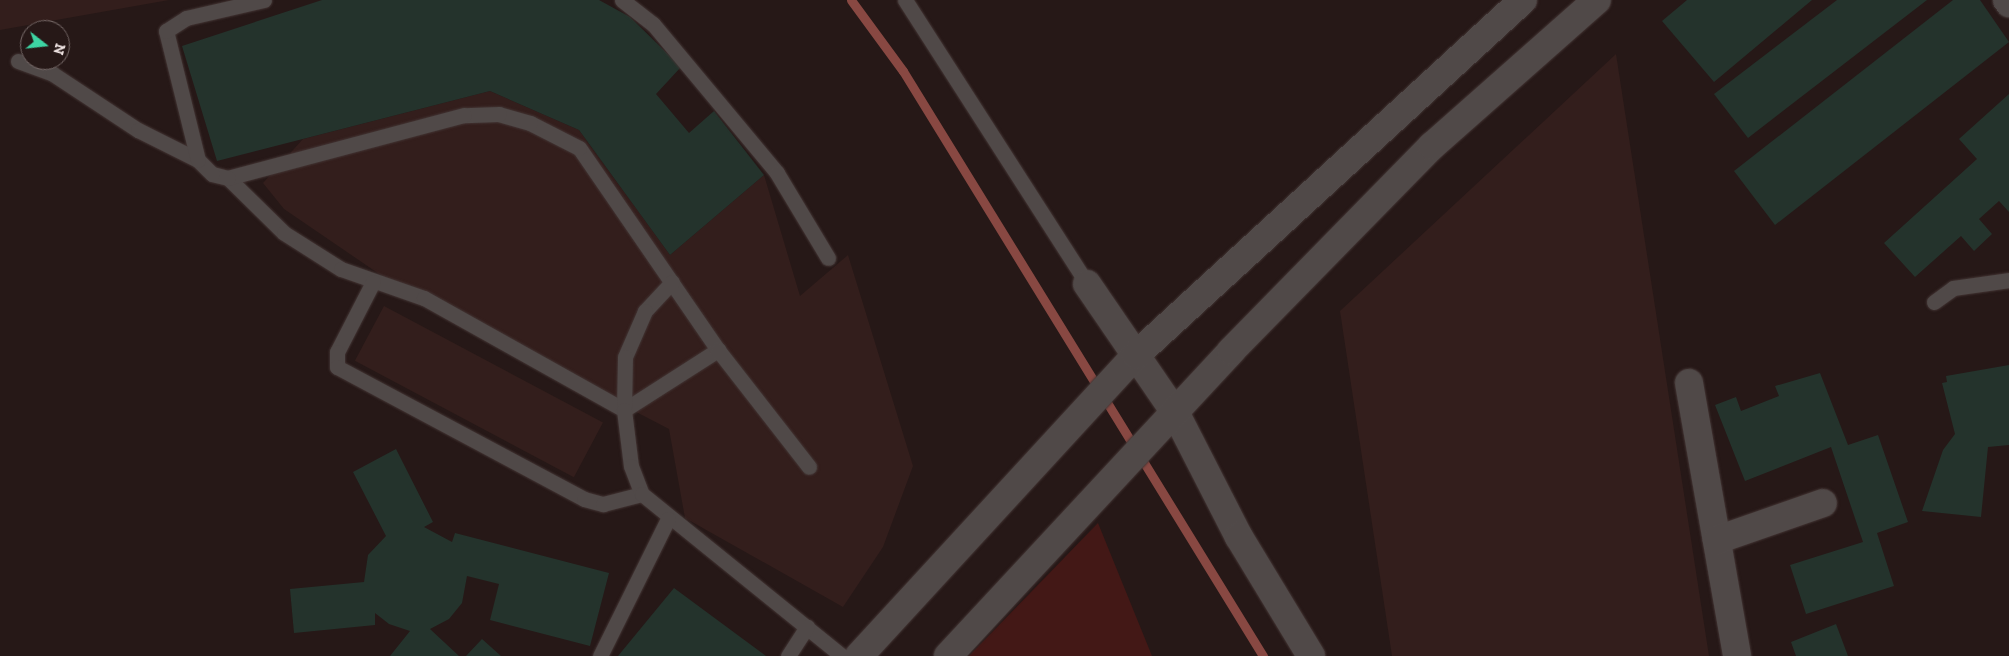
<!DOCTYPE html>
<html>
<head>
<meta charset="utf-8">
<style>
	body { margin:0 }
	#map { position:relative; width:2009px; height:656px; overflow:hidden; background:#261817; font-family:"Zilla Slab",serif }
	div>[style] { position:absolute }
	.built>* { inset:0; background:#331e1c; transform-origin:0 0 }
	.green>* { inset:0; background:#431816 }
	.stream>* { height:9px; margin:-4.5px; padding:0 4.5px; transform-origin:4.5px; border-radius:4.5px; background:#884842 }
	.building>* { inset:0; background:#24332c }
	.roads { filter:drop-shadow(0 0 1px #423433) drop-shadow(0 0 1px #423433) }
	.service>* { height:15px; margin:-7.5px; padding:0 7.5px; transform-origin:7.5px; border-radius:7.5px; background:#504948 }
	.minor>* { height:28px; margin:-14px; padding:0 14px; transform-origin:14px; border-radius:14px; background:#504948 }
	span { translate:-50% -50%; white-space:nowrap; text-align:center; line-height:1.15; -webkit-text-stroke:5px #261817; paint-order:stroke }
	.north { position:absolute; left:20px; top:20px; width:50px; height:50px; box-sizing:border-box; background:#261817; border:1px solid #766968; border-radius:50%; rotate:106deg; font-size:14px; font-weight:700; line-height:20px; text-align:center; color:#eee3e2 }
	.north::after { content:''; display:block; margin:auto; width:18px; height:22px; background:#3dd4a3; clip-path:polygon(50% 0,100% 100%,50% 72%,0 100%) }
</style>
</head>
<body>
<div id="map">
	<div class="built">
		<div style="clip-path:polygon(0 0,169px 0,0 30px)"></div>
		<div style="clip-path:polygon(1616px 54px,1709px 656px,1392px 656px,1340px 311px)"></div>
		<div style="clip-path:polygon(490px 91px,579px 130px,670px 255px,764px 175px,800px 296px,848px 255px,913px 466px,883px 547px,843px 607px,685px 518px,669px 429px,407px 293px,284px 209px,263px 183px,303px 139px)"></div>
		<div style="left:384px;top:306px;width:248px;height:62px;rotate:28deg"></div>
	</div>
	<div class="green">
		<div style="clip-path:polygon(1098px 523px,1152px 656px,969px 656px)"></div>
	</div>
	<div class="stream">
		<div style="left:851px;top:0;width:88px;rotate:53.8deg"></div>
		<div style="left:903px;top:71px;width:687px;rotate:58.39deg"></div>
	</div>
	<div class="building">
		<div style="clip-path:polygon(322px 0,599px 0,630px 17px,681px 67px,656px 94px,689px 133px,714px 111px,764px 175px,670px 255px,579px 130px,490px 91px,217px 161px,182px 46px)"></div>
		<div style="clip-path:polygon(1687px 0,1812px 0,1714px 82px,1662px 21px)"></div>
		<div style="clip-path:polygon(1837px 0,1927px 0,1748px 138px,1714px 94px)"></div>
		<div style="clip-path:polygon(1953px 0,1980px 0,2009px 42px,1775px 225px,1734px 171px)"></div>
		<div style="clip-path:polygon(2009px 94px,2009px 212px,1999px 201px,1979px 219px,1992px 234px,1974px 251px,1961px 236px,1915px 277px,1884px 243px,1977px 159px,1959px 139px)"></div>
		<div style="clip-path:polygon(2009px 365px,2009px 445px,1988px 447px,1981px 517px,1922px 511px,1943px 450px,1955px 434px,1942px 383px,1947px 382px,1946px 376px)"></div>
		<div style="clip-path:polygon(1820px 373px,1848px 445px,1878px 435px,1908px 522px,1877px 533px,1894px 586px,1806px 614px,1790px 565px,1863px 542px,1831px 447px,1745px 481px,1715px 405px,1736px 397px,1741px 411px,1779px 396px,1775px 386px)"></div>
		<div style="clip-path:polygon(396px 449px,433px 522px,424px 527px,452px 542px,455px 533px,609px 573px,590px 646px,490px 620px,499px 584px,467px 576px,462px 603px,449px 619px,430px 629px,459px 656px,390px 656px,410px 631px,389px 624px,375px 613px,375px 625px,294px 633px,290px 589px,364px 582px,368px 555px,386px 536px,353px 472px)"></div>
		<div style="clip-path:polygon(674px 588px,766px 656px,618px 656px)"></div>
		<div style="clip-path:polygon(1836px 624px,1848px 656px,1796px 656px,1791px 642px)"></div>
		<div style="clip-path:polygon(482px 639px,501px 656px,466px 656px)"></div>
	</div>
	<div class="roads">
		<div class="service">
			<div style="left:622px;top:0;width:39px;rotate:38deg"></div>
			<div style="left:653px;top:24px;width:194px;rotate:50.2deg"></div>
			<div style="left:777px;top:173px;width:99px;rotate:59deg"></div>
			<div style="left:905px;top:0;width:337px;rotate:57.3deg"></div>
			<div style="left:18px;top:61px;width:37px;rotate:20deg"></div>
			<div style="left:53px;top:74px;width:102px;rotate:33.4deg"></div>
			<div style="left:138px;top:130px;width:67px;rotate:26.6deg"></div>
			<div style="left:228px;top:178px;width:78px;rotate:44.5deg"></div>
			<div style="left:284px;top:233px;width:67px;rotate:32.3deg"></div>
			<div style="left:341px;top:269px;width:88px;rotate:19.3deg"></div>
			<div style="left:424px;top:298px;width:229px;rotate:29.2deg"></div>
			<div style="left:624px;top:410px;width:112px;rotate:-32.6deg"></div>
			<div style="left:718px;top:350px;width:245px;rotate:-124.5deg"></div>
			<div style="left:579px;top:148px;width:55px;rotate:-153deg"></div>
			<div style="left:530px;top:123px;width:32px;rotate:-164deg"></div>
			<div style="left:499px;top:114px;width:35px;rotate:178deg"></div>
			<div style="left:464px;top:115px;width:244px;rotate:165.1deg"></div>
			<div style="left:228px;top:178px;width:16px;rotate:-166deg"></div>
			<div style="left:212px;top:174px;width:20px;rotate:-135deg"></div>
			<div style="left:198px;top:160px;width:133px;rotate:-103.9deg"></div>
			<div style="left:166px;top:31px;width:24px;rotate:-33deg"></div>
			<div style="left:186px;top:18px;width:80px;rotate:-13deg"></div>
			<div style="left:373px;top:282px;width:79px;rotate:117.2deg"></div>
			<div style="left:337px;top:352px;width:15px;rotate:90deg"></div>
			<div style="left:337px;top:367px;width:280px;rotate:28.1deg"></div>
			<div style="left:584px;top:499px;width:20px;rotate:15deg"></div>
			<div style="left:603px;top:504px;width:40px;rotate:-14.4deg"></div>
			<div style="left:672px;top:282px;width:40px;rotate:133deg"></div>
			<div style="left:645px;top:311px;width:50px;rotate:113.5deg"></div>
			<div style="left:625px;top:357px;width:53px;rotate:91.1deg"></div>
			<div style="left:624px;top:410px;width:56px;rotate:82.9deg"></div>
			<div style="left:631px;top:466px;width:30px;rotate:69deg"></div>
			<div style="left:642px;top:494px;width:257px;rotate:39deg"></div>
			<div style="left:1934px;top:302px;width:24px;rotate:-36deg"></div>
			<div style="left:1953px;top:288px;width:57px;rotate:-8.1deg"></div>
			<div style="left:718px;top:350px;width:148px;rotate:52.1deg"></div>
			<div style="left:600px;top:656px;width:153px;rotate:-63.6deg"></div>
			<div style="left:788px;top:656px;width:35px;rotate:-57deg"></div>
		</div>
		<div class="minor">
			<div style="left:2007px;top:0;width:4px;rotate:56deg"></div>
			<div style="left:1087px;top:284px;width:158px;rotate:55.6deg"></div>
			<div style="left:1176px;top:414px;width:138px;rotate:62.9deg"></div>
			<div style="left:1239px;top:537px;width:139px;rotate:58.8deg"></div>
			<div style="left:1689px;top:383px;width:277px;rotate:80deg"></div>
			<div style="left:1717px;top:540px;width:112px;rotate:-19.2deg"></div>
			<div style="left:859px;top:656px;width:409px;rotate:-47.4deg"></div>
			<div style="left:1136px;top:355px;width:525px;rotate:-42.53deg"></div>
			<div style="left:948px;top:656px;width:416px;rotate:-47.1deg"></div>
			<div style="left:1231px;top:351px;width:287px;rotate:-45.6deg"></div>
			<div style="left:1432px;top:146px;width:220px;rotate:-41.5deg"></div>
		</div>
	</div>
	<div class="north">N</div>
</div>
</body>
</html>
